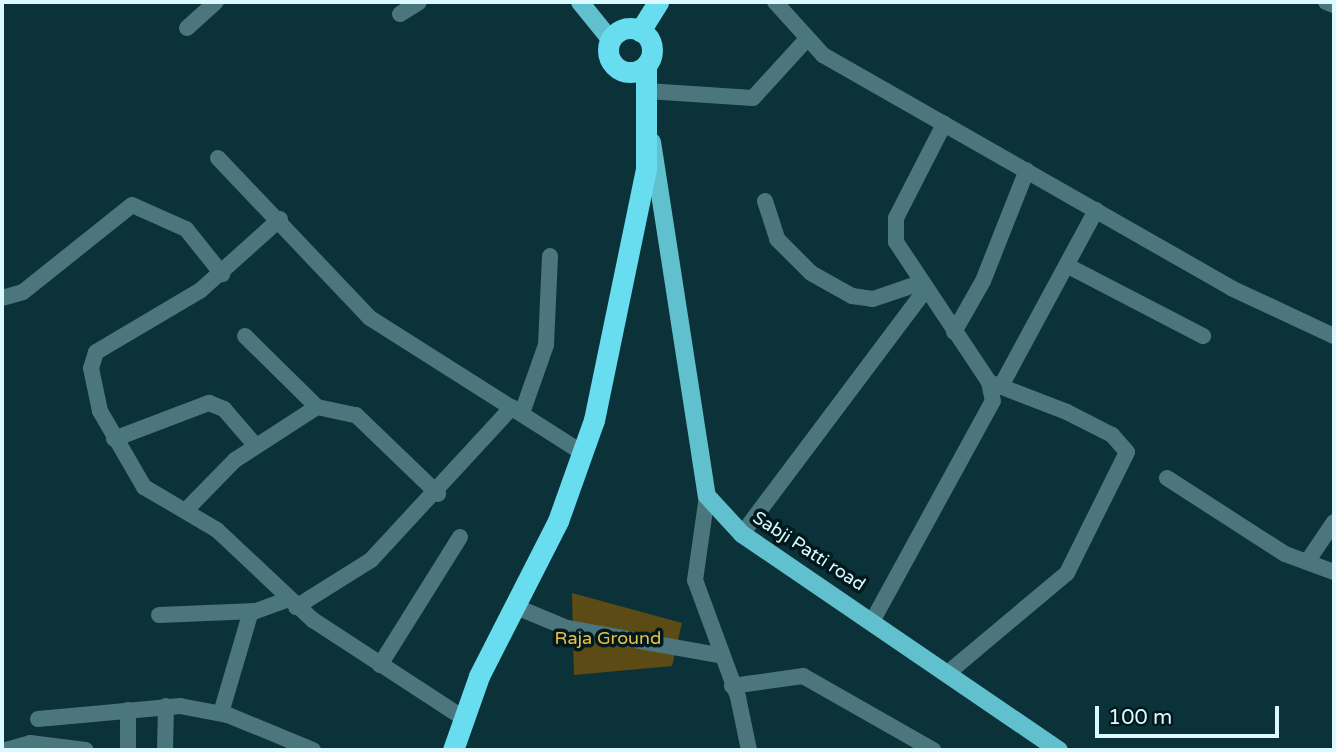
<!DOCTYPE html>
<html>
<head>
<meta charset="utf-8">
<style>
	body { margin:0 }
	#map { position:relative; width:1336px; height:752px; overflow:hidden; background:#0b3238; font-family:"Varela Round",sans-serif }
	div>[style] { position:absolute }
	.green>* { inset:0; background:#5d4b15 }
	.minor>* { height:16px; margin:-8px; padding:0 8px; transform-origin:8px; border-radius:8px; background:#4b767d }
	.major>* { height:18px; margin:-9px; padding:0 9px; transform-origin:9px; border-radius:9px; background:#61c0ce }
	.highway>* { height:21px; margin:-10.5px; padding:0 10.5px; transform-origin:10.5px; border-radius:10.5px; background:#68ddef }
	.highway>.ring { margin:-10.5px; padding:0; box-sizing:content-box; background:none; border:21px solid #68ddef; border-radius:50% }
	span { translate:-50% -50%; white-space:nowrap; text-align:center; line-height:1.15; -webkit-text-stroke:7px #01191c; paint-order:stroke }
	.street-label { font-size:18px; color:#dbfaff }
	.park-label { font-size:18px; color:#ecc046 }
	.frame { position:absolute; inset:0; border:4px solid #dbfaff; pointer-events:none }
	.scale { position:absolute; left:1095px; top:706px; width:184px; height:32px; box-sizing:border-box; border:4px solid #dbfaff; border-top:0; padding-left:9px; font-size:21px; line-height:24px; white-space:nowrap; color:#dbfaff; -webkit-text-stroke:5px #01191c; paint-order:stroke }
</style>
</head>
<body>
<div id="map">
	<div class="green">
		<div style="clip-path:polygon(572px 593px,682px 623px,672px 666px,574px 675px)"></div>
	</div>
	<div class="minor">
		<div style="left:775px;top:2px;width:72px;rotate:47.8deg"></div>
		<div style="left:823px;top:55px;width:470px;rotate:29.7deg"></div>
		<div style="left:1231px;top:288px;width:114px;rotate:25deg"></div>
		<div style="left:1326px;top:2px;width:9px;rotate:21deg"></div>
		<div style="left:400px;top:14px;width:22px;rotate:-32deg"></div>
		<div style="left:187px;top:28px;width:39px;rotate:-42deg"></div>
		<div style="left:647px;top:91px;width:106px;rotate:3.8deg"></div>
		<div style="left:753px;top:98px;width:77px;rotate:-47.6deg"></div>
		<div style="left:218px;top:158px;width:221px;rotate:46.5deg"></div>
		<div style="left:370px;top:318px;width:252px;rotate:32.4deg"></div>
		<div style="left:765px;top:201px;width:40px;rotate:72deg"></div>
		<div style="left:777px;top:239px;width:48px;rotate:45deg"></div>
		<div style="left:811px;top:273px;width:47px;rotate:29.3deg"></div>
		<div style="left:852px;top:296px;width:21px;rotate:8deg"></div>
		<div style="left:873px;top:299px;width:50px;rotate:-18.8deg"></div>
		<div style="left:280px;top:219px;width:106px;rotate:138.1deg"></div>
		<div style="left:201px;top:290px;width:122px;rotate:149.4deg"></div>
		<div style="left:96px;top:352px;width:17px;rotate:107deg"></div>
		<div style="left:91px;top:368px;width:44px;rotate:78.2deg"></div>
		<div style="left:100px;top:411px;width:88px;rotate:59.9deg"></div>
		<div style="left:144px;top:487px;width:85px;rotate:30.5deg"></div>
		<div style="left:217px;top:530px;width:132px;rotate:43.2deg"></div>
		<div style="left:313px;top:620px;width:178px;rotate:33.1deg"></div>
		<div style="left:1070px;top:267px;width:150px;rotate:27.4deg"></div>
		<div style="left:2px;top:298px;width:22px;rotate:-16deg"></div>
		<div style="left:23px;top:292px;width:139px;rotate:-38.6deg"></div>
		<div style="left:132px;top:205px;width:59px;rotate:24deg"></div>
		<div style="left:186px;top:229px;width:58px;rotate:51.3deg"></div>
		<div style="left:954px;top:332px;width:59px;rotate:-60.4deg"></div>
		<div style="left:983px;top:281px;width:119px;rotate:-68.4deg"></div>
		<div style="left:245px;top:336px;width:101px;rotate:44.6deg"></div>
		<div style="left:1001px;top:386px;width:200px;rotate:-61.6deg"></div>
		<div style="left:522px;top:413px;width:72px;rotate:-70.6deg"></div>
		<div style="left:546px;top:345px;width:89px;rotate:-87.4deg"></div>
		<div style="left:114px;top:439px;width:102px;rotate:-20.8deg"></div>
		<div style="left:209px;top:403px;width:16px;rotate:22deg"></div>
		<div style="left:224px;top:409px;width:48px;rotate:49.3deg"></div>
		<div style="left:1167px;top:478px;width:140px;rotate:32.8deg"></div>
		<div style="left:1285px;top:554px;width:52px;rotate:20.2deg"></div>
		<div style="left:707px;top:496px;width:85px;rotate:98.1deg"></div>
		<div style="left:695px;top:580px;width:125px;rotate:69.8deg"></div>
		<div style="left:738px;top:697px;width:54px;rotate:78.3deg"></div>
		<div style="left:186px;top:510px;width:70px;rotate:-45.6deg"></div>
		<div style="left:235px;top:460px;width:98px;rotate:-32.9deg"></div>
		<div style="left:317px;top:407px;width:40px;rotate:12deg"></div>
		<div style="left:356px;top:415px;width:114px;rotate:43.9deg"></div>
		<div style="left:742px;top:534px;width:305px;rotate:-53.1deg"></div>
		<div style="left:1307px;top:562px;width:48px;rotate:-56deg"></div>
		<div style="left:514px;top:606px;width:57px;rotate:22.5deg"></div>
		<div style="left:567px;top:628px;width:153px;rotate:10.1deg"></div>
		<div style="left:296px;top:607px;width:89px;rotate:-32.1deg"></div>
		<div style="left:371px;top:560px;width:208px;rotate:-47.3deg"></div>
		<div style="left:159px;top:615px;width:97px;rotate:-2.4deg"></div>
		<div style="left:256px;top:611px;width:33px;rotate:-20deg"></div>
		<div style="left:874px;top:618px;width:247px;rotate:-61.3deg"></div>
		<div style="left:993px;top:401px;width:19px;rotate:-102deg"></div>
		<div style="left:989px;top:382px;width:168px;rotate:-123.6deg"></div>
		<div style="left:896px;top:242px;width:24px;rotate:-90deg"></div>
		<div style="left:896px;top:218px;width:106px;rotate:-62.9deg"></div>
		<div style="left:380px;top:665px;width:151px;rotate:-58deg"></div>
		<div style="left:949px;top:672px;width:154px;rotate:-40deg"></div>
		<div style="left:1067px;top:573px;width:135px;rotate:-63.6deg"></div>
		<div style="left:1127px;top:452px;width:23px;rotate:-131deg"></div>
		<div style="left:1112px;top:435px;width:51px;rotate:-152.9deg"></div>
		<div style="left:1067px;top:412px;width:84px;rotate:-159deg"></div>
		<div style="left:732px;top:686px;width:72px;rotate:-8deg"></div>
		<div style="left:803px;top:676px;width:150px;rotate:29.6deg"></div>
		<div style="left:128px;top:710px;width:40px;rotate:90deg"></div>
		<div style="left:221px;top:713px;width:106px;rotate:-73.6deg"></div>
		<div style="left:38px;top:719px;width:143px;rotate:-5.2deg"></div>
		<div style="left:180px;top:706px;width:49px;rotate:10.6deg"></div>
		<div style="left:228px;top:715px;width:92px;rotate:22.4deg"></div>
		<div style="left:6px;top:750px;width:25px;rotate:-16deg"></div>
		<div style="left:30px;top:743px;width:56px;rotate:7.1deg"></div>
		<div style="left:165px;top:750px;width:44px;rotate:-88.7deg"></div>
	</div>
	<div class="major">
		<div style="left:580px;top:2px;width:48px;rotate:51deg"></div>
		<div style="left:652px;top:142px;width:358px;rotate:81.2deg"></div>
		<div style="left:707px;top:496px;width:52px;rotate:47.4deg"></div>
		<div style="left:742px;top:534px;width:384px;rotate:34.3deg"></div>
	</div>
	<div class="highway">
		<div class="ring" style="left:608px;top:28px;width:23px;height:23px"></div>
		<div style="left:640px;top:31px;width:34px;rotate:-58deg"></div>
		<div style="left:453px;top:750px;width:78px;rotate:-70.6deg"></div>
		<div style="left:479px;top:676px;width:174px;rotate:-63deg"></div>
		<div style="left:558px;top:521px;width:107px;rotate:-70.4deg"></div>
		<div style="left:594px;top:420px;width:256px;rotate:-78.3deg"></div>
		<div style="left:646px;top:169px;width:103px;rotate:-90deg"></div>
	</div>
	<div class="street-label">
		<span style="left:809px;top:551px;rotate:33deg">Sabji Patti road</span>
	</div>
	<div class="park-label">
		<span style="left:608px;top:638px">Raja Ground</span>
	</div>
	<div class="frame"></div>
	<div class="scale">100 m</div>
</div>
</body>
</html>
